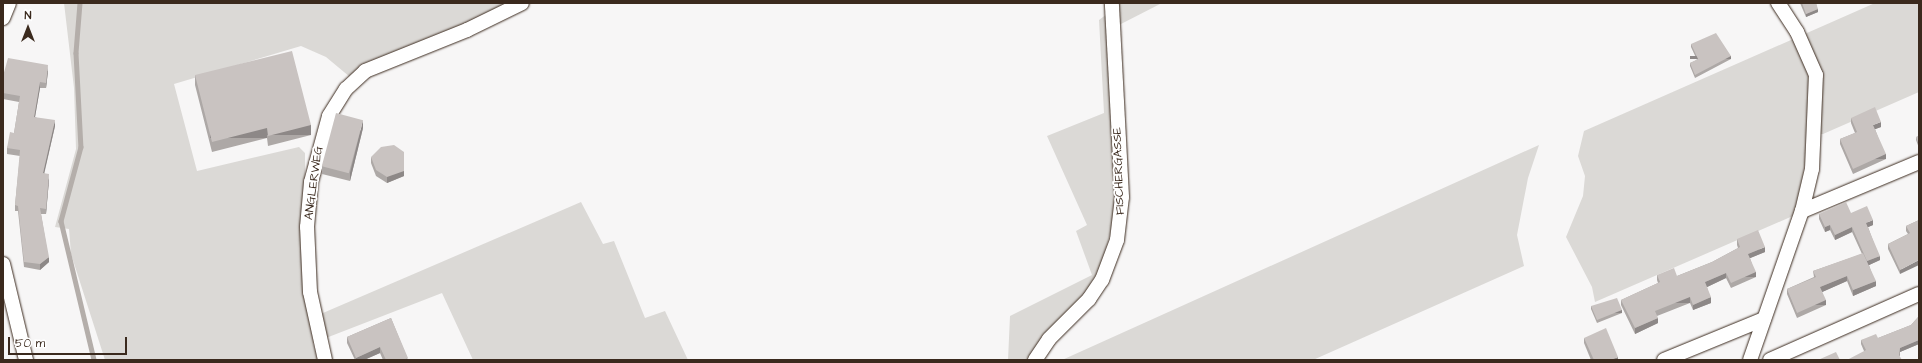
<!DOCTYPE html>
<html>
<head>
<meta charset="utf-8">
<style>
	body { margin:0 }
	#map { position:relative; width:1922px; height:363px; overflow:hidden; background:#f7f6f6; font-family:"Architects Daughter",sans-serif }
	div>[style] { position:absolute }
	.green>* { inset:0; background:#dbd9d6 }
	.stream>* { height:4.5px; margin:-2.25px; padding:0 2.25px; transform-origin:2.25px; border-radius:2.25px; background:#b4aeaa }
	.roads { filter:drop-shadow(0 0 1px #3b2a1e) drop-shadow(0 0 1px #3b2a1e) }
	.street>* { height:14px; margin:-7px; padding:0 7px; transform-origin:7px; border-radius:7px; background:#fff }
	.wall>* { inset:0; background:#ada8a6 }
	.shaded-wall>* { inset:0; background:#8d8887; transform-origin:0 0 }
	.building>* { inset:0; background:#c9c3c1; transform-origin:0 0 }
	span { translate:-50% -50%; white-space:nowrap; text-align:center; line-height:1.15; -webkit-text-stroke:3.5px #fff; paint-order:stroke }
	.street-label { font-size:12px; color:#3b2a1e }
	.frame { position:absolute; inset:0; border:4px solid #3b2a1e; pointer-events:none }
	.north { position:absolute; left:8px; top:8px; width:40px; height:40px; -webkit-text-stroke:3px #fff; paint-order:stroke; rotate:0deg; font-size:11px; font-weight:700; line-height:16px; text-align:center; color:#3b2a1e }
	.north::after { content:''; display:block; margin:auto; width:14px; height:18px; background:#3b2a1e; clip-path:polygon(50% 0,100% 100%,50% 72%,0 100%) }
	.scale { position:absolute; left:8px; top:337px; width:119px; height:18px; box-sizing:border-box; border:2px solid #3b2a1e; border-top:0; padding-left:5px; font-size:12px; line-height:14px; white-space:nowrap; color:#3b2a1e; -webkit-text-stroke:3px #fff; paint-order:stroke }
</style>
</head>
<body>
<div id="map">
	<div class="green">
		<div style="clip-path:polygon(64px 3px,515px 3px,350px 77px,326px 57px,301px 46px,174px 84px,197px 171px,299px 147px,305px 153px,305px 288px,309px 319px,581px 202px,603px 244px,614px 241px,645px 318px,665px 311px,688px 360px,473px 360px,442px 293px,313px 343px,318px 360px,105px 360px,71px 254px,69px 229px,55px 227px,76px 149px,74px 88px)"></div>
		<div style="clip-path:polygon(1118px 3px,1162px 3px,1119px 25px)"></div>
		<div style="clip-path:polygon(1875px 3px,1919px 3px,1919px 92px,1823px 134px,1811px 134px,1795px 215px,1595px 302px,1592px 287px,1566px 237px,1583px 196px,1585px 176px,1578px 156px,1584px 131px)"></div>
		<div style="clip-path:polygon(1107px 14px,1116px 209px,1103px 262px,1086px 292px,1038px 343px,1028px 360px,1008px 360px,1010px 316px,1092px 275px,1076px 231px,1087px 225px,1047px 136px,1104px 113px,1099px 20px)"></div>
		<div style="clip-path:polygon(1539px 145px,1528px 178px,1517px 235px,1524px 266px,1313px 360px,1062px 360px)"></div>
	</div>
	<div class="stream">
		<div style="left:80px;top:3px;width:50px;rotate:94.6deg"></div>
		<div style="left:76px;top:53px;width:94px;rotate:87deg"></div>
		<div style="left:81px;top:147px;width:77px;rotate:105.1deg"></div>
		<div style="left:61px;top:221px;width:143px;rotate:76.6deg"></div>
	</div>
	<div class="roads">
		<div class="street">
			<div style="left:3px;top:18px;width:16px;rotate:-68deg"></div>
			<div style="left:1802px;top:211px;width:127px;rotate:-22.7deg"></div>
			<div style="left:3px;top:264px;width:99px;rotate:76.5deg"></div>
			<div style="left:325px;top:360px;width:70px;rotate:-102.4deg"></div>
			<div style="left:310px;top:292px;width:65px;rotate:-92.6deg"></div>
			<div style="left:307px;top:227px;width:45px;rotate:-84.9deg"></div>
			<div style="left:311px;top:182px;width:68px;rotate:-74.7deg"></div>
			<div style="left:329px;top:116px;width:32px;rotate:-58deg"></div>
			<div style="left:346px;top:89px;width:26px;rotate:-43deg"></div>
			<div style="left:365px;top:71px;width:110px;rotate:-21.9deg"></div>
			<div style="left:467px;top:30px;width:61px;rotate:-26.1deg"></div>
			<div style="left:1035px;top:360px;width:25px;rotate:-56deg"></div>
			<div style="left:1049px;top:339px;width:57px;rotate:-45deg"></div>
			<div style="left:1089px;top:299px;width:23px;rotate:-56deg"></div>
			<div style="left:1102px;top:280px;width:43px;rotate:-69.4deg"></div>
			<div style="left:1117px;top:240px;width:43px;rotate:-83.4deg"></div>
			<div style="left:1122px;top:197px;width:194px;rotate:-93deg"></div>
			<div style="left:1664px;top:360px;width:108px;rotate:-22.3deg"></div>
			<div style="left:1750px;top:360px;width:158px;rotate:-70.8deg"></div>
			<div style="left:1802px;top:211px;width:43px;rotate:-76.6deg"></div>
			<div style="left:1812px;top:169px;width:94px;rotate:-87.6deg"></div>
			<div style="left:1816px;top:75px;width:47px;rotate:-113.8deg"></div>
			<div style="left:1797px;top:32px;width:35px;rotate:-123deg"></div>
			<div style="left:1770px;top:360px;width:163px;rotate:-23.9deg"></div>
		</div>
	</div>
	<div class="wall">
		<div style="clip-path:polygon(1800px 3px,1816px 3px,1818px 12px,1806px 17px)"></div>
		<div style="clip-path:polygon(1691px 44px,1731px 59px,1695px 78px,1690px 66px,1690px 63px,1697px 60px,1691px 47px)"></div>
		<div style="clip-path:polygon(48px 71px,46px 88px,40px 88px,35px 117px,55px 126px,44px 173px,49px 180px,46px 214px,41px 214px,49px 262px,40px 270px,24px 267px,18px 211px,15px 211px,15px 205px,20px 156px,7px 154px,7px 148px,14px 133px,19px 102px,3px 99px,3px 76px)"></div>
		<div style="clip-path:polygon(195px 75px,311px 135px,268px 146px,267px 138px,212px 152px,195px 85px)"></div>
		<div style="clip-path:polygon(1851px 118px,1881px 127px,1875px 129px,1886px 159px,1853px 174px,1840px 144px,1840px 139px,1855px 133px,1851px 123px)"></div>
		<div style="clip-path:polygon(363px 128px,350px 181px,322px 174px,322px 166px)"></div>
		<div style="clip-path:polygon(1919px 136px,1919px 148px,1916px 140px,1916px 137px)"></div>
		<div style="clip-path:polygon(371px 157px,404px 176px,387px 183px,376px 176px,371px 163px)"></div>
		<div style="clip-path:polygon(1851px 213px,1873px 225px,1868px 227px,1880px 260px,1869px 265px,1876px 286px,1853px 296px,1847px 281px,1822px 292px,1826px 305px,1797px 318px,1787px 294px,1787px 289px,1814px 277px,1813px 271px,1862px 254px,1852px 232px,1835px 240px,1830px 230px,1825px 232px,1819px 219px,1819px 214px)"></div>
		<div style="clip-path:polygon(1919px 220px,1900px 274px,1888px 249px,1888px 244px,1908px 234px,1906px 231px,1906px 226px)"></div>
		<div style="clip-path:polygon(1737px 239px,1765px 252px,1750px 258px,1756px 277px,1731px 288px,1726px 278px,1707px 287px,1711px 303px,1693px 310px,1690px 303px,1657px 316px,1658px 323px,1635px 334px,1621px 305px,1621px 300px,1658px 283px,1657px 280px,1657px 275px,1677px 276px,1712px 262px,1738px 248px,1737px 245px)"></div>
		<div style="clip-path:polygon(1591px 306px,1622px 313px,1597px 323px,1591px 309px)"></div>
		<div style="clip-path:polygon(1919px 316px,1919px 344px,1900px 352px,1900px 356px,1864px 351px,1861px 344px,1861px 340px,1878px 338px,1911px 325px)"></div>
		<div style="clip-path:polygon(391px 318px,408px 360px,383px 360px,380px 353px,364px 360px,355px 360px,347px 343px,347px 337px)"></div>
		<div style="clip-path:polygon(1584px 338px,1618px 360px,1591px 360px,1584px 343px)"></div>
	</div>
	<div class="shaded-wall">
		<div style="clip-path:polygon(1818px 9px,1818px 12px,1806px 17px,1806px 14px)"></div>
		<div style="left:1731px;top:56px;width:3px;height:41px;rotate:90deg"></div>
		<div style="clip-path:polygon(48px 65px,48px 71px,46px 88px,46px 83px)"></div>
		<div style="clip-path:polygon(40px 82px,40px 88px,34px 123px,34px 117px)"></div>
		<div style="clip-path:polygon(55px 120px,55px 126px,43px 179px,43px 173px)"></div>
		<div style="clip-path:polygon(363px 120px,363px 128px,350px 181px,350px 173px)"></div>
		<div style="clip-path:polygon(1881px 122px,1881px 127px,1873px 130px,1873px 125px)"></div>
		<div style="left:311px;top:125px;width:10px;height:44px;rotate:90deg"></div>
		<div style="left:267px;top:128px;width:10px;height:57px;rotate:90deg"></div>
		<div style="left:1886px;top:154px;width:5px;height:36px;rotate:90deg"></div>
		<div style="clip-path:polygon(404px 158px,404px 176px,387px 183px,387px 177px)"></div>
		<div style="clip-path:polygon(49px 174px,49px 180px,46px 214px,46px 209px)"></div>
		<div style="clip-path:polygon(1873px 220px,1873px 225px,1866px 228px,1866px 223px)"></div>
		<div style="clip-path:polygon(1830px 225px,1830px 230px,1825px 232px,1825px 227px)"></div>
		<div style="clip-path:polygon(1852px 227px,1852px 232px,1835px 240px,1835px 235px)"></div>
		<div style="clip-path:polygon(1765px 247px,1765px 252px,1748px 259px,1748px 254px)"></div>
		<div style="clip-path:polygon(1880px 256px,1880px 260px,1867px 266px,1867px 261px)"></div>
		<div style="clip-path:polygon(49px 257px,49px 262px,40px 270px,40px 264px)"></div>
		<div style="clip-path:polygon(1919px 260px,1919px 265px,1900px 274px,1900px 270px)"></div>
		<div style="left:1756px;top:272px;width:5px;height:27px;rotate:90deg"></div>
		<div style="clip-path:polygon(1726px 273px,1726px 278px,1705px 288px,1705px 282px)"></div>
		<div style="clip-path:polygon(1847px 276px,1847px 281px,1820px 293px,1820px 287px)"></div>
		<div style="clip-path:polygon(1876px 281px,1876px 286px,1853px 296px,1853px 290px)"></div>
		<div style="left:1690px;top:297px;width:6px;height:38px;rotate:90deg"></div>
		<div style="clip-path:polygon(1711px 297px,1711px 303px,1693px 310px,1693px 305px)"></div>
		<div style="left:1826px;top:300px;width:5px;height:32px;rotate:90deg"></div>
		<div style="left:1622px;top:310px;width:3px;height:27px;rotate:90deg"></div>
		<div style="clip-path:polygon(1658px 318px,1658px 323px,1635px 334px,1635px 328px)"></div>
		<div style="clip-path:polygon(1919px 340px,1919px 344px,1900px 352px,1899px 359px,1900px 348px)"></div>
		<div style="clip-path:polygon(380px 347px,380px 353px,364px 360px,356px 360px,356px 358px)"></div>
		<div style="clip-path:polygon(1618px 357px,1618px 360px,1611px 360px)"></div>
	</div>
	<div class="building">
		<div style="clip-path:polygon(1802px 3px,1816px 3px,1818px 9px,1806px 14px)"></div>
		<div style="clip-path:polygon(1716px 33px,1731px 56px,1695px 75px,1690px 63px,1698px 59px,1691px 44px)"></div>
		<div style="clip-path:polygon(292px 51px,311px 125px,268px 136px,267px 128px,212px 142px,195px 75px)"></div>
		<div style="clip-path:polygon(8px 58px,48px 65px,46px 83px,40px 82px,34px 117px,55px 120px,43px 173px,49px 174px,46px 209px,40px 208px,49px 257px,40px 264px,24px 262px,18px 206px,15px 205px,20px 150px,7px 148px,10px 132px,14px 133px,20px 96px,3px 93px,3px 76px)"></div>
		<div style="clip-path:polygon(1875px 107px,1881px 122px,1873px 125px,1886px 154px,1853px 169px,1840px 139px,1857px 132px,1851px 118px)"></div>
		<div style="left:336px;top:113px;width:28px;height:55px;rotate:15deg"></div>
		<div style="clip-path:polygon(1919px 136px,1919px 145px,1916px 137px)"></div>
		<div style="clip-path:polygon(394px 145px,404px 152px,404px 171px,387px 177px,376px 170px,371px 157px,381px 147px)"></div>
		<div style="clip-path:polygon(1846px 202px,1851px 213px,1867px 206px,1873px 220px,1866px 223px,1880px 256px,1867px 261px,1852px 227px,1835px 235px,1830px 225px,1825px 227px,1819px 214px)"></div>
		<div style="clip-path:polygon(1919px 220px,1919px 260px,1900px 270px,1888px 244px,1910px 233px,1906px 226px)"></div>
		<div style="clip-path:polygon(1758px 230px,1765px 247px,1748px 254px,1756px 272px,1731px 283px,1726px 273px,1705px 282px,1711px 297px,1693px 305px,1690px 297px,1655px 311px,1658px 318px,1635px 328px,1621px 300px,1660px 282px,1657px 275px,1674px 268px,1677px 276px,1712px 262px,1740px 247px,1737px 239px)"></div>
		<div style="clip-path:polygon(1863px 253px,1876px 281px,1853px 290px,1847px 276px,1820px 287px,1826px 300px,1797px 313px,1787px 289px,1816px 277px,1813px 271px)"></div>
		<div style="clip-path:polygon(1617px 298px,1622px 310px,1597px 320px,1591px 306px)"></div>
		<div style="clip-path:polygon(1919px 316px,1919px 340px,1900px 348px,1899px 355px,1902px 360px,1847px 360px,1866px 350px,1861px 340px,1876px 334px,1878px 338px,1911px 325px)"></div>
		<div style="clip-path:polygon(391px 318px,408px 358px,403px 360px,386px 360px,380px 347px,356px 358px,347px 337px)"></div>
		<div style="clip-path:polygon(1606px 328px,1618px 357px,1611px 360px,1594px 360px,1584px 338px)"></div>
		<div style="clip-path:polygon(1836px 352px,1840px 360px,1818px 360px)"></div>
	</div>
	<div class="street-label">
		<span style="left:1119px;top:171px;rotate:-92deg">FISCHERGASSE</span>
		<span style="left:314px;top:183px;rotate:-82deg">ANGLERWEG</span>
	</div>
	<div class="frame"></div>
	<div class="north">N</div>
	<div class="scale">50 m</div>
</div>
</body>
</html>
